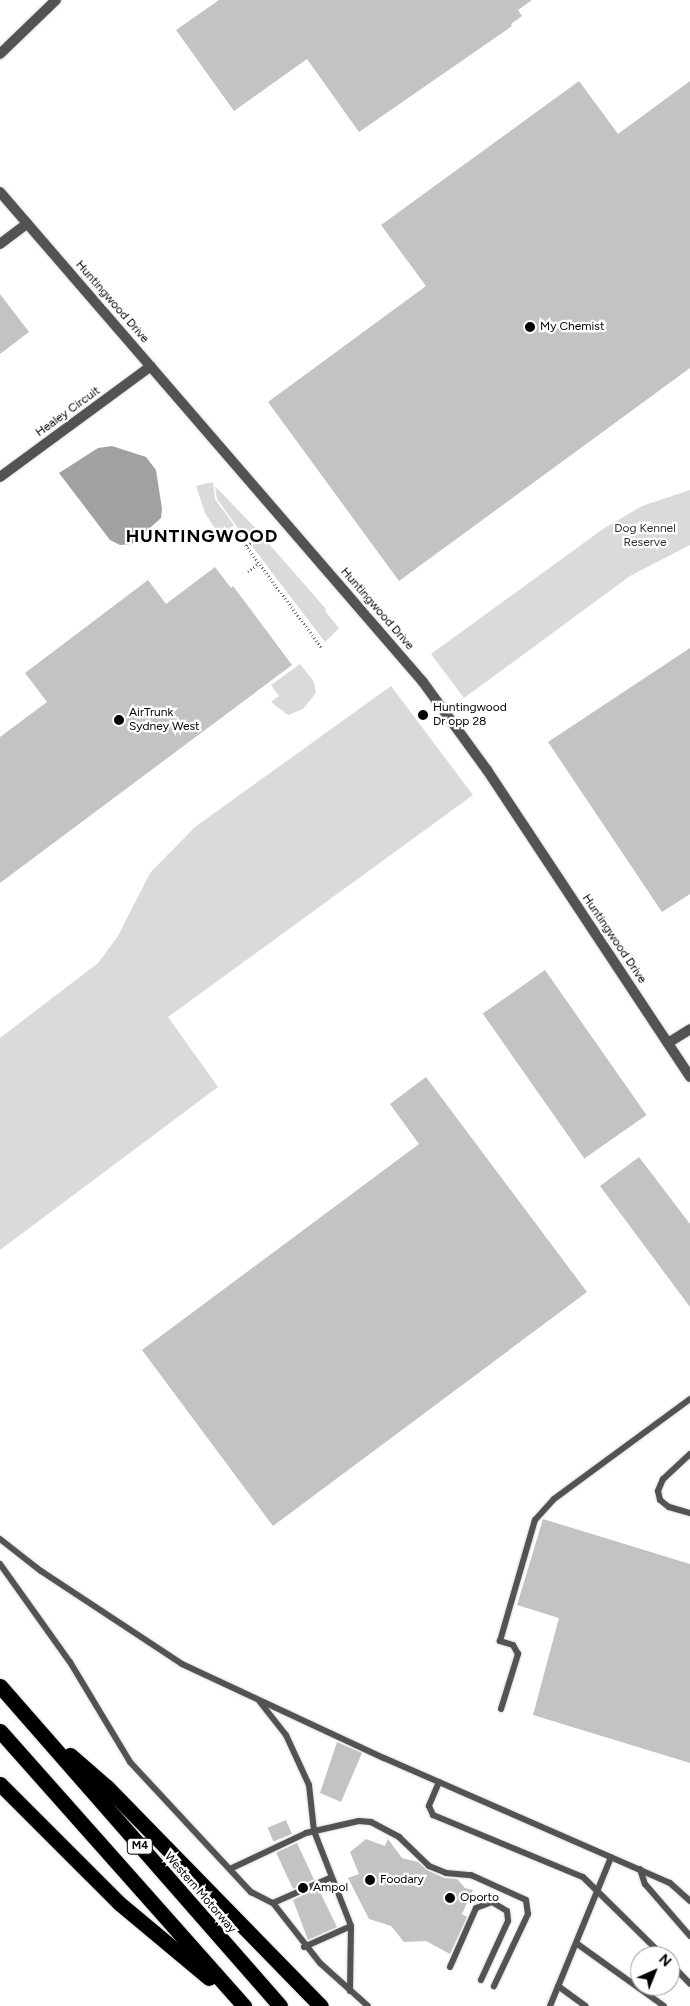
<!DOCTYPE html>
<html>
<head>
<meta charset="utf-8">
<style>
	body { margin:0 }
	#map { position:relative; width:690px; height:2006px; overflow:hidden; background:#fff; font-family:Figtree,sans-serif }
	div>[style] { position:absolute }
	.green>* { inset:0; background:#dadada }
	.water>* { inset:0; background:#a1a1a1 }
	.building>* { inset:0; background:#c3c3c3; transform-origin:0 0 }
	.path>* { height:2.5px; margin-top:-1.25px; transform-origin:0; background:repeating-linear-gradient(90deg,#757575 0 1px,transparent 0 3.5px) }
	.roads { filter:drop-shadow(0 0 1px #dbdbdb) drop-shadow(0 0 1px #dbdbdb) }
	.lane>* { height:6px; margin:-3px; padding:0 3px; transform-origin:3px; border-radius:3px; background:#535353 }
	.street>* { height:10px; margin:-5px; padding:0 5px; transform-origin:5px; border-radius:5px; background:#535353 }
	.highway>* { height:15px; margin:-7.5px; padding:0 7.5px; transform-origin:7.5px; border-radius:7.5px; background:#000 }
	.dots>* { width:14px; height:14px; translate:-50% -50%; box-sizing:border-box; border:2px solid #fff; border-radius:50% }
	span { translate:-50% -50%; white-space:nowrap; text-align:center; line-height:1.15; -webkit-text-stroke:4.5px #fff; paint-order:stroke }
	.shield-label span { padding:1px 4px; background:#fff; border:1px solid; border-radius:4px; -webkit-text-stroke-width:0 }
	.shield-label { font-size:11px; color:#000; font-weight:700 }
	.street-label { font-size:12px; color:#000 }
	.poi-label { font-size:12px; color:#000 }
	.left { translate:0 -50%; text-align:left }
	.park-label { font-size:12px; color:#313131 }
	.district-label { font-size:18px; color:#000; font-weight:700; letter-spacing:1px }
	.north { position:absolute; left:630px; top:1946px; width:50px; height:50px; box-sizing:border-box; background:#fff; border:1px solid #999; border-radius:50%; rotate:44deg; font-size:14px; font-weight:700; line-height:20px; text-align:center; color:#000 }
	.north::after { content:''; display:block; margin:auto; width:18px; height:22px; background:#000; clip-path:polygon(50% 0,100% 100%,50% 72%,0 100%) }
</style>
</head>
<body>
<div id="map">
	<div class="green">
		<div style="clip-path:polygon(213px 482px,215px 499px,234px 525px,220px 536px,205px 513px,196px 486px)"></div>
		<div style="clip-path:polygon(215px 486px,260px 533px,248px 542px,217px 499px)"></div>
		<div style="clip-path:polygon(690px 490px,690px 545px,630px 576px,464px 698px,431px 654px,603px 529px,642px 506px)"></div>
		<div style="clip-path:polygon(263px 537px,326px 609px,325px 611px,339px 628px,325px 642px,252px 546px)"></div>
		<div style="clip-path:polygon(300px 664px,314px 682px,316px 693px,303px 709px,288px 715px,271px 702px,279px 696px,271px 685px)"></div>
		<div style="clip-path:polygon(391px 686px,473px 795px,168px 1017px,218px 1087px,0 1250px,0 1038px,98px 963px,118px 936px,150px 873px,195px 827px)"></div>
	</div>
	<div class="water">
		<div style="clip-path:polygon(112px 446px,146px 457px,156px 470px,162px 509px,161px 518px,132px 544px,120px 545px,110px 540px,59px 473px,98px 448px)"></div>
	</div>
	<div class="building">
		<div style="clip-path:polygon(219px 0,532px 0,518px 10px,522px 16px,511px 24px,512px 26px,359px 132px,307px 59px,234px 111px,176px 30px)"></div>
		<div style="clip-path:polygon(579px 81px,618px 134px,690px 81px,690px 368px,399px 581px,268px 402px,426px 286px,381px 225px)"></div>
		<div style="clip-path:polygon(0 294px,29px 332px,0 354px)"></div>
		<div style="clip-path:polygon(215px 567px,231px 588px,233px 586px,292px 665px,0 883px,0 737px,47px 702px,25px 673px,148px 580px,166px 604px)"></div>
		<div style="clip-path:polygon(690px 648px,690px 894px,662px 912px,548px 742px)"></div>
		<div style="left:545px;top:970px;width:177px;height:76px;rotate:55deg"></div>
		<div style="clip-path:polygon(426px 1077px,587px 1292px,273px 1526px,142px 1350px,419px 1144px,390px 1104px)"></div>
		<div style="clip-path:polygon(639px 1157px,690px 1224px,690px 1307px,600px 1186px)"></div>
		<div style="clip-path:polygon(543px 1519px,690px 1564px,690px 1763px,533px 1715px,559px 1618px,517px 1605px)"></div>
		<div style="clip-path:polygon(337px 1742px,362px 1753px,341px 1802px,320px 1793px)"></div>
		<div style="left:286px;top:1820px;width:15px;height:20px;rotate:67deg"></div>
		<div style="clip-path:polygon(366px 1839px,385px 1846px,388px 1839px,402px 1858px,418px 1862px,427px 1870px,444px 1878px,457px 1879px,465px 1888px,473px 1890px,462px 1914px,467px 1917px,450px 1954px,426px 1941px,404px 1942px,391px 1926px,369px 1919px,348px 1878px,359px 1874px,350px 1852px)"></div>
		<div style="left:297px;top:1843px;width:40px;height:23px;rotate:65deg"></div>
		<div style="clip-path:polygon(318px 1888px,337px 1927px,308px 1940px,293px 1900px)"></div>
	</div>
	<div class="path">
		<div style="left:233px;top:528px;width:149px;rotate:53.4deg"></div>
		<div style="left:247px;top:546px;width:23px;rotate:-38deg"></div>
		<div style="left:248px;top:572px;width:14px;rotate:-39deg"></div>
	</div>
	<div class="roads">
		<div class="lane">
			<div style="left:690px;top:1454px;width:37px;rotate:137deg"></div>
			<div style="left:663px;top:1479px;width:13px;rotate:113deg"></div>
			<div style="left:658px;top:1491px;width:9px;rotate:77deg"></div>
			<div style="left:660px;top:1500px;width:11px;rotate:38deg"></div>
			<div style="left:669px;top:1507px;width:22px;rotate:16deg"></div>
			<div style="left:0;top:1539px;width:52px;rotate:38deg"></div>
			<div style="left:41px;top:1571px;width:169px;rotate:33.4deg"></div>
			<div style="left:182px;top:1664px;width:223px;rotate:25deg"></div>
			<div style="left:384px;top:1758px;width:312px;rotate:23.6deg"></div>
			<div style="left:670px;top:1883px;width:27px;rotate:42deg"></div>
			<div style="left:0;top:1564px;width:120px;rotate:54.5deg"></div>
			<div style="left:70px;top:1662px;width:117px;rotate:59deg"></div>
			<div style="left:130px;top:1762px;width:178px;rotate:47.1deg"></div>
			<div style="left:251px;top:1892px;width:25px;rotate:27deg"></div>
			<div style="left:273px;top:1903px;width:76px;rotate:51.9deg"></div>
			<div style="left:320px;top:1963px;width:64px;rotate:41.9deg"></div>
			<div style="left:260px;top:1702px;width:42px;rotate:51.8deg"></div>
			<div style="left:286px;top:1735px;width:55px;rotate:65.3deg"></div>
			<div style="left:309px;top:1785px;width:46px;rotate:83.8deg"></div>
			<div style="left:314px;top:1831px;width:102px;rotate:68.7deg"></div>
			<div style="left:351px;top:1926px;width:65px;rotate:90.9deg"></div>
			<div style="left:501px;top:1709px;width:58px;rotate:-72.8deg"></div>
			<div style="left:518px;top:1654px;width:10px;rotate:-119deg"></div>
			<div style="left:513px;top:1645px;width:14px;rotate:-163deg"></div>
			<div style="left:500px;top:1641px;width:126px;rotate:-73.9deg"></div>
			<div style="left:535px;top:1520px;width:28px;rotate:-48deg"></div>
			<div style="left:554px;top:1499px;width:169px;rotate:-36.3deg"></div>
			<div style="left:439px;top:1782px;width:26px;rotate:113deg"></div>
			<div style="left:429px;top:1806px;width:10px;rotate:66deg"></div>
			<div style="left:433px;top:1815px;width:162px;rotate:22.5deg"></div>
			<div style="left:583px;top:1877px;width:112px;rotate:44.6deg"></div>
			<div style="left:230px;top:1869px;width:84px;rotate:-25.3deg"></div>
			<div style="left:306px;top:1833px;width:54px;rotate:-12.8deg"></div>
			<div style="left:359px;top:1821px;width:12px;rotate:5deg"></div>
			<div style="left:371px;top:1822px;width:32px;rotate:28deg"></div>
			<div style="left:399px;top:1837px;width:42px;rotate:44deg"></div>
			<div style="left:429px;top:1866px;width:18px;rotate:22deg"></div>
			<div style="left:446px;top:1873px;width:25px;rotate:5deg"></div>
			<div style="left:471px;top:1875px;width:60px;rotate:24.4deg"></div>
			<div style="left:526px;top:1900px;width:14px;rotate:82deg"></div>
			<div style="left:528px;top:1914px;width:80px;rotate:115.3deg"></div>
			<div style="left:640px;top:1869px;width:16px;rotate:72deg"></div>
			<div style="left:645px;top:1884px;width:69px;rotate:49.1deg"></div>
			<div style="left:273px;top:1903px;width:64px;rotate:-23.8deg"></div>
			<div style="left:576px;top:1943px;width:108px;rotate:35.6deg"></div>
			<div style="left:304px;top:1947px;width:51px;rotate:-24.1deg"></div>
			<div style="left:670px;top:1963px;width:29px;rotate:46deg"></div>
			<div style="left:450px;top:1967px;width:64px;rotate:-66.2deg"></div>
			<div style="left:476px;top:1908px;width:17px;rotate:-21deg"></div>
			<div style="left:492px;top:1902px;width:17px;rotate:31deg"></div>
			<div style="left:507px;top:1911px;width:10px;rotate:84deg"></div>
			<div style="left:508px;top:1921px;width:65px;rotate:114.6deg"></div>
			<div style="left:558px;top:1986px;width:34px;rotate:36deg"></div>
			<div style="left:550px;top:2006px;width:161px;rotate:-67.7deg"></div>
		</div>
		<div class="street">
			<div style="left:0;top:54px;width:78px;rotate:-44deg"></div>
			<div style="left:0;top:192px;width:647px;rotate:49.2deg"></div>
			<div style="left:423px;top:682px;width:109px;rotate:54deg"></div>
			<div style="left:487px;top:770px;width:368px;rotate:56.5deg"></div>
			<div style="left:0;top:244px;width:34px;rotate:-37deg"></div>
			<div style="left:0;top:477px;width:187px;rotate:-36.3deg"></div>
			<div style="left:668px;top:1043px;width:26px;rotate:-32deg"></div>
		</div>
		<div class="highway">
			<div style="left:0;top:1686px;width:425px;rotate:48.8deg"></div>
			<div style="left:0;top:1731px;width:368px;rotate:48.4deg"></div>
			<div style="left:70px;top:1755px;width:49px;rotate:40.9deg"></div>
			<div style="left:107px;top:1787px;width:306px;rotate:45.7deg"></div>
			<div style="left:0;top:1784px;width:168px;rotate:45deg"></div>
			<div style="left:119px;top:1903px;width:117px;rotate:39.8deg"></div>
		</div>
	</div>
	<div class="dots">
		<div style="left:530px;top:327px;background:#000"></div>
		<div style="left:423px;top:715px;background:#000"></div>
		<div style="left:119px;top:720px;background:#000"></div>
		<div style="left:370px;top:1880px;background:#000"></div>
		<div style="left:303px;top:1888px;background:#000"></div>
		<div style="left:450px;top:1898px;background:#000"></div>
	</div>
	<div class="shield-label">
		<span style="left:140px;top:1846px">M4</span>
	</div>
	<div class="street-label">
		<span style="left:112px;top:302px;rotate:49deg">Huntingwood Drive</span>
		<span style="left:68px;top:412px;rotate:-36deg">Healey Circuit</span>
		<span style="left:377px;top:609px;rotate:49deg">Huntingwood Drive</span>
		<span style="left:614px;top:939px;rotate:56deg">Huntingwood Drive</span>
		<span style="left:200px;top:1893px;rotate:49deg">Western Motorway</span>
	</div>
	<div class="poi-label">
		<span class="left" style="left:540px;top:327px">My Chemist</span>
		<span class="left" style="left:433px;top:715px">Huntingwood<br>Dr opp 28</span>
		<span class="left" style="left:129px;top:720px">AirTrunk<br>Sydney West</span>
		<span class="left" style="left:380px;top:1880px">Foodary</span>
		<span class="left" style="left:313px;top:1888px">Ampol</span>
		<span class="left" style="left:460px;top:1898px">Oporto</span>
	</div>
	<div class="park-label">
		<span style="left:645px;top:536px">Dog Kennel<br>Reserve</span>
	</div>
	<div class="district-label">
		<span style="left:202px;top:536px">HUNTINGWOOD</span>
	</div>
	<div class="north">N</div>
</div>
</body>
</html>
